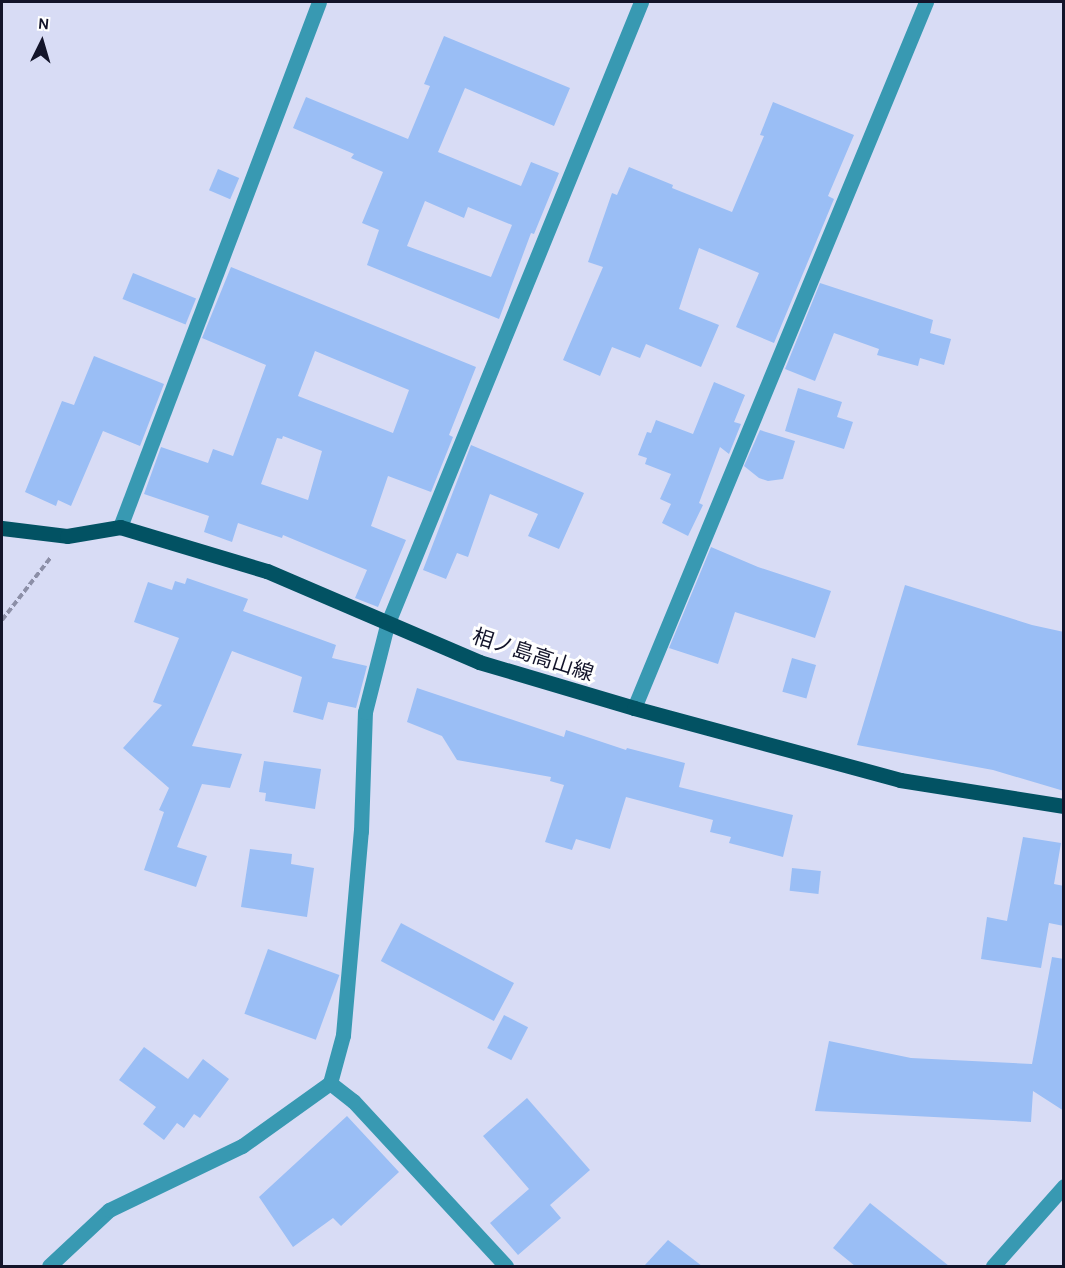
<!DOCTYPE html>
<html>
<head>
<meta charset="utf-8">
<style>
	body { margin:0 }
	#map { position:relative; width:1065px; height:1268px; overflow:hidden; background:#d8dcf5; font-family:Karla,"Noto Sans JP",sans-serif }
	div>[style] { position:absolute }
	.building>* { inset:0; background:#9abef5; transform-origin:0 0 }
	.path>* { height:4px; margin-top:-2px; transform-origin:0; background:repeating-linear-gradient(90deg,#8c8fa7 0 6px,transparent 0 9px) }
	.minor>* { height:15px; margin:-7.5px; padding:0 7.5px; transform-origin:7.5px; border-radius:7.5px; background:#3899b2 }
	.major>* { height:15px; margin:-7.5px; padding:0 7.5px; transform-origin:7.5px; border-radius:7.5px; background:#025263 }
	span { translate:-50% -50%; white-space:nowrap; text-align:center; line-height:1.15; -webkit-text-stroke:6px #fff; paint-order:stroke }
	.street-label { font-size:21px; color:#13142a }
	.frame { position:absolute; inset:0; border:3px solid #13142a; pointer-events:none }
	.north { position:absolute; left:12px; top:12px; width:60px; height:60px; -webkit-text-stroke:4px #fff; paint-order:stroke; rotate:5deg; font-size:16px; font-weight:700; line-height:24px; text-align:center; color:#13142a }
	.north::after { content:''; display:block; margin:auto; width:21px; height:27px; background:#13142a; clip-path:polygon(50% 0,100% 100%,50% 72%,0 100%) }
</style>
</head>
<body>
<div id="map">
	<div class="building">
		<div style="clip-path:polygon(evenodd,444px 36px,570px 88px,554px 126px,465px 88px,438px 152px,521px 186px,531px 162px,559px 173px,534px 234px,531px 233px,499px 319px,367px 265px,379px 230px,362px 223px,383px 172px,351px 158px,354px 154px,293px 128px,306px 97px,408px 139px,430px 86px,424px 84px,444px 36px,425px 201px,464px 218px,468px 207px,512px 225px,491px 277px,407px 246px,425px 201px)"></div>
		<div style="clip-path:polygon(773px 102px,854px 135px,828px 196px,834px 199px,774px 343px,736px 327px,759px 273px,699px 248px,679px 309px,719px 325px,701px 367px,646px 344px,640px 358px,612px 347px,600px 376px,563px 360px,603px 267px,588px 262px,612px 193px,617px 195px,629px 167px,673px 185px,672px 188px,732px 212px,764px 136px,760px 135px)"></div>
		<div style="left:218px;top:169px;width:23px;height:23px;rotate:23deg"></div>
		<div style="clip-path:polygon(evenodd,231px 267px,476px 367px,449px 435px,453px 437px,431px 492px,388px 476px,371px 526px,406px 540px,378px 607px,355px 598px,367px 570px,283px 535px,282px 538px,238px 523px,232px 542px,204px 532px,209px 516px,144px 494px,161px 447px,208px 463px,213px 449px,233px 456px,266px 365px,202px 338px,231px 267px,315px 351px,409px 390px,393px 433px,298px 396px,315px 351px,231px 267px,283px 436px,322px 451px,308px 500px,261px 484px,277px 438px,282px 439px,283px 436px)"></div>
		<div style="left:133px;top:273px;width:68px;height:28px;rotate:22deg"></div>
		<div style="clip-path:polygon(820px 283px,933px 320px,930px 333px,951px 339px,944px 365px,920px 358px,918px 366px,877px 355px,879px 349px,834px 333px,815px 381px,785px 369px)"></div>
		<div style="clip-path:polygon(94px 356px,164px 384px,140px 446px,103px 431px,71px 506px,58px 500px,56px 506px,25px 492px,62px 401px,74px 405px)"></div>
		<div style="clip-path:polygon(714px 382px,745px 395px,734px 422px,741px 424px,729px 454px,720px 447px,699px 503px,703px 505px,688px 536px,662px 523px,671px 504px,660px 499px,671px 474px,645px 464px,647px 458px,638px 455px,647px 432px,651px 433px,656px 420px,693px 434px)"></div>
		<div style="clip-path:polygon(798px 388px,842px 402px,837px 417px,853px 422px,844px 449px,785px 431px)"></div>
		<div style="clip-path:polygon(760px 430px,795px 441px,783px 479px,768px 481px,759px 478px,744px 466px)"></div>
		<div style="clip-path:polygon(471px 445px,584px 493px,559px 549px,528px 536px,538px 514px,490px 494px,468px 557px,457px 553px,446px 579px,423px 570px)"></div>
		<div style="clip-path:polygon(711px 547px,758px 567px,831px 591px,815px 638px,735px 612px,718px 664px,669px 648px)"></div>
		<div style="clip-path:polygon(187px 578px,248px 599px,243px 611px,336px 645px,332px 658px,367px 666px,356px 708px,328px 702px,323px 720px,293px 712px,302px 677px,232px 651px,192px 746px,242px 754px,230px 788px,202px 784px,177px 847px,207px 856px,196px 887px,144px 870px,164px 812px,159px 810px,169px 788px,123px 748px,162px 705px,153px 702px,179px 638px,134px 622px,148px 582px,172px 590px,175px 581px,185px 584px)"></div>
		<div style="clip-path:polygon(905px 585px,1032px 625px,1064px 632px,1064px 791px,993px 770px,857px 745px)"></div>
		<div style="left:792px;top:658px;width:25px;height:35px;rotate:16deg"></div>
		<div style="clip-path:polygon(417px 688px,564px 737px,566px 730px,626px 750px,627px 748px,685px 763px,679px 787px,793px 815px,783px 857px,729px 843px,731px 837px,710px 832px,713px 820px,626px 797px,610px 849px,576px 839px,572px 850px,545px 842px,564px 785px,550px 781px,551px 777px,457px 760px,442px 736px,407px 722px)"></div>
		<div style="clip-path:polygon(264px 761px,321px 769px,315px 809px,265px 801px,266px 793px,259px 792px)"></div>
		<div style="clip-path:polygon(1023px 837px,1061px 843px,1054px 884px,1064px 886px,1064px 926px,1049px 923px,1041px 968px,981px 959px,987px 917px,1007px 921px)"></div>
		<div style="clip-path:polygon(250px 849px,292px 854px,291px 864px,314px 868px,307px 917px,241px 907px)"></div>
		<div style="left:792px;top:868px;width:29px;height:23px;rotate:6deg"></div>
		<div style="left:401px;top:923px;width:128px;height:43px;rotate:28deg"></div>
		<div style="left:268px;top:949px;width:76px;height:69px;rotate:20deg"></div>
		<div style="clip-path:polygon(1052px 957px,1064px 959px,1064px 1111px,1033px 1091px,1031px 1122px,815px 1111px,829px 1041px,911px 1058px,1032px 1064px)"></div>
		<div style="left:504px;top:1015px;width:27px;height:37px;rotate:27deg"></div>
		<div style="clip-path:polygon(144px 1047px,188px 1079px,203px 1059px,229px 1079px,200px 1118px,194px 1114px,184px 1128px,177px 1123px,164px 1140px,143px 1124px,156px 1107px,119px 1080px)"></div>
		<div style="clip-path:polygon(527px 1098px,590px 1170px,550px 1205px,561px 1218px,518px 1255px,490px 1223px,529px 1189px,483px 1136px)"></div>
		<div style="clip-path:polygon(347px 1116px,399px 1172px,341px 1226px,333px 1218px,293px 1247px,259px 1197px)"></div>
		<div style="clip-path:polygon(870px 1203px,949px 1266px,855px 1266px,833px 1248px)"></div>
		<div style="clip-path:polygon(668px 1240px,702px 1266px,644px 1266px)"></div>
	</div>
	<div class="path">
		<div style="left:2px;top:620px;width:80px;rotate:-52.1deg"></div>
	</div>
	<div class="minor">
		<div style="left:120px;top:527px;width:561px;rotate:-69.24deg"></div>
		<div style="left:634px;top:708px;width:764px;rotate:-67.53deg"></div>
		<div style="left:49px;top:1266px;width:82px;rotate:-43deg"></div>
		<div style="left:109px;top:1210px;width:148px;rotate:-25.7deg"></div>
		<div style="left:242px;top:1146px;width:108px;rotate:-35.6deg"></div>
		<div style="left:506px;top:1266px;width:225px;rotate:-132.8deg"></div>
		<div style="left:353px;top:1101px;width:29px;rotate:-142deg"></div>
		<div style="left:330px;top:1083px;width:50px;rotate:-74.8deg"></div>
		<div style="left:343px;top:1035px;width:205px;rotate:-85deg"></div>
		<div style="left:361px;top:831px;width:119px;rotate:-88.1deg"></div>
		<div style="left:365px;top:712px;width:90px;rotate:-75.8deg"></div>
		<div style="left:387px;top:625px;width:673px;rotate:-67.82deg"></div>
		<div style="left:993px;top:1266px;width:107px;rotate:-48.4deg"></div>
	</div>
	<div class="major">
		<div style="left:2px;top:528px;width:65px;rotate:7deg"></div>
		<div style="left:67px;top:536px;width:54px;rotate:-9.6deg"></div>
		<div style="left:120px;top:527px;width:153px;rotate:16.7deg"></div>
		<div style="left:267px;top:571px;width:231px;rotate:23.2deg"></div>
		<div style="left:479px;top:662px;width:162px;rotate:16.5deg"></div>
		<div style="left:634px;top:708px;width:276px;rotate:15.1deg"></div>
		<div style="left:900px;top:780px;width:166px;rotate:9deg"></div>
	</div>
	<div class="street-label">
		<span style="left:533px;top:655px;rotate:18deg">相ノ島高山線</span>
	</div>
	<div class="frame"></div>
	<div class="north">N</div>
</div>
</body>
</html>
